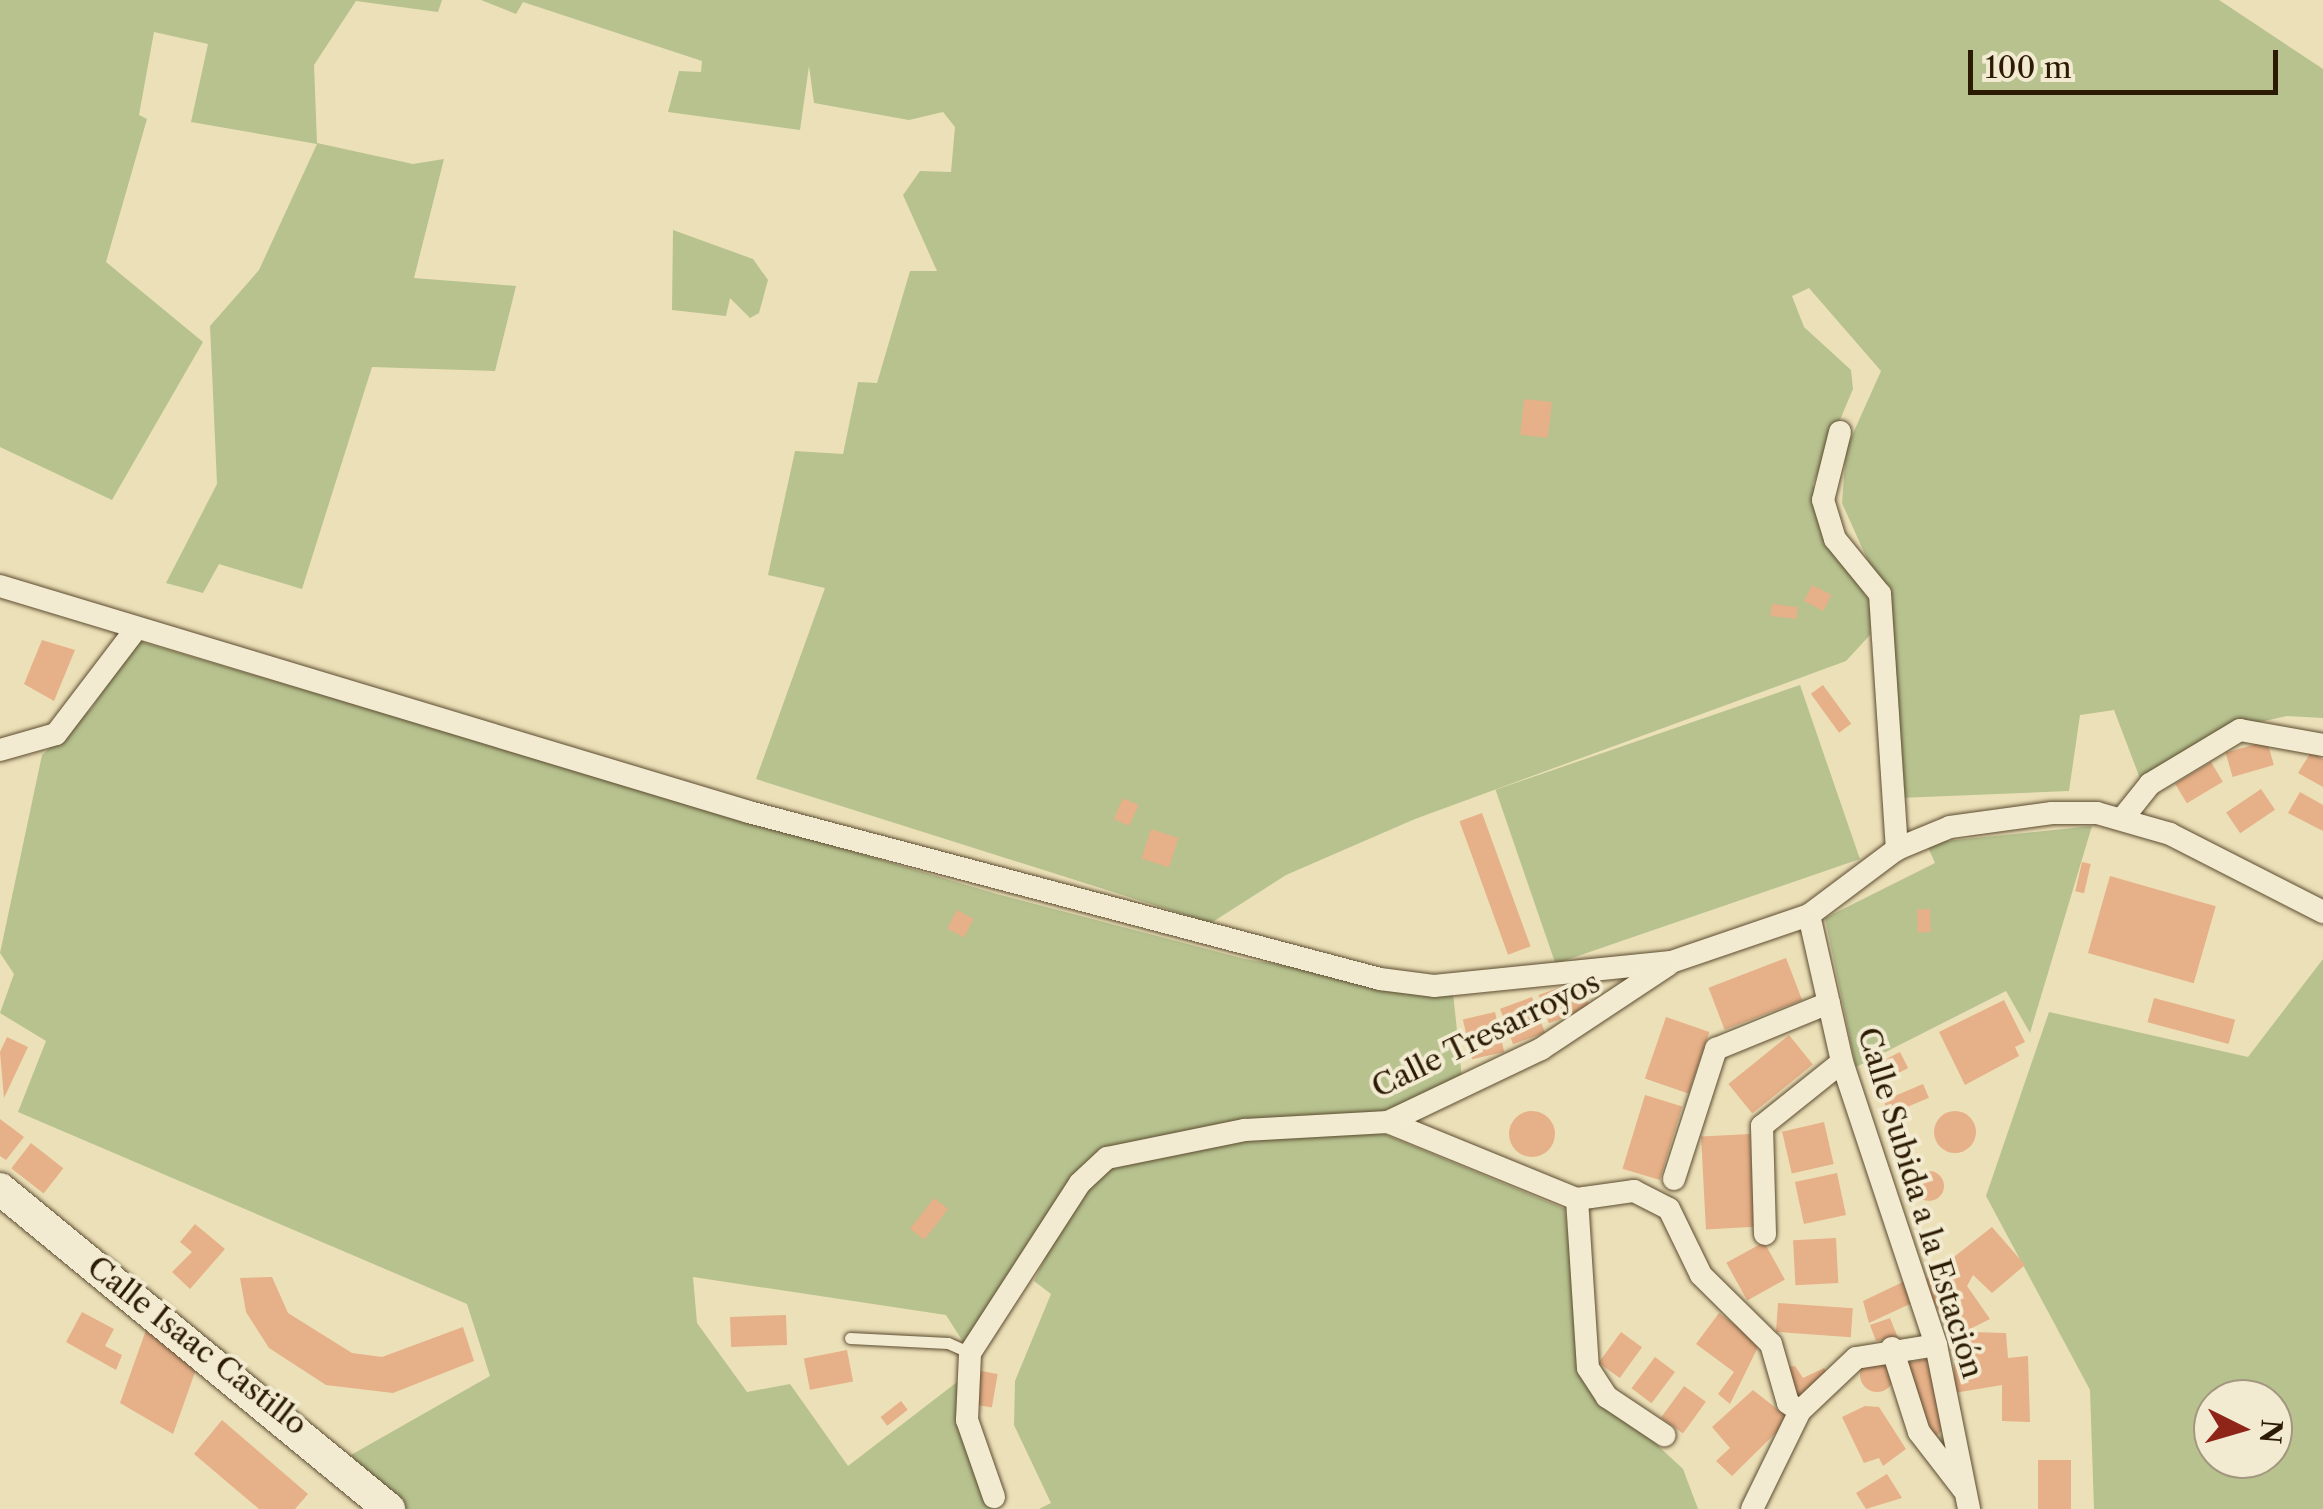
<!DOCTYPE html>
<html>
<head>
<meta charset="utf-8">
<style>
	body { margin:0 }
	#map { position:relative; width:2323px; height:1509px; overflow:hidden; background:#ece0b8; font-family:"Libre Caslon Text",serif }
	div>[style] { position:absolute }
	.green>* { inset:0; background:#b7c28f; transform-origin:0 0 }
	.building>* { inset:0; background:#e6b088; transform-origin:0 0 }
	.round { border-radius:50% }
	.roads { filter:drop-shadow(0 0 2px #5c4c30) drop-shadow(0 0 2px #5c4c30) }
	.lane>* { height:11px; margin:-5.5px; padding:0 5.5px; transform-origin:5.5px; border-radius:5.5px; background:#f3ebd1 }
	.street>* { height:22px; margin:-11px; padding:0 11px; transform-origin:11px; border-radius:11px; background:#f3ebd1 }
	.secondary>* { height:32px; margin:-16px; padding:0 16px; transform-origin:16px; border-radius:16px; background:#f3ebd1 }
	span { translate:-50% -50%; white-space:nowrap; text-align:center; line-height:1.15; -webkit-text-stroke:8px #f3ebd1; paint-order:stroke }
	.street-label { font-size:30px; color:#2c1b03 }
	.north { position:absolute; left:2193px; top:1379px; width:100px; height:100px; box-sizing:border-box; background:#f3ebd1; border:2px solid #a3987f; border-radius:50%; rotate:95deg; font-size:28px; font-weight:700; line-height:40px; text-align:center; color:#2c1b03 }
	.north::after { content:''; display:block; margin:auto; width:35px; height:45px; background:#8f2418; clip-path:polygon(50% 0,100% 100%,50% 72%,0 100%) }
	.scale { position:absolute; left:1968px; top:50px; width:310px; height:45px; box-sizing:border-box; border:5px solid #2c1b03; border-top:0; padding-left:12px; font-size:30px; line-height:35px; white-space:nowrap; color:#2c1b03; -webkit-text-stroke:8px #f3ebd1; paint-order:stroke }
</style>
</head>
<body>
<div id="map">
	<div class="green">
		<div style="clip-path:polygon(0 0,442px 0,438px 12px,356px 1px,314px 65px,317px 143px,413px 164px,444px 159px,414px 278px,516px 286px,495px 371px,372px 367px,302px 589px,219px 564px,203px 593px,166px 583px,217px 484px,210px 326px,259px 270px,317px 144px,191px 122px,208px 44px,154px 32px,139px 115px,147px 119px,106px 262px,203px 342px,112px 500px,0 447px)"></div>
		<div style="clip-path:polygon(481px 0,2219px 0,2323px 69px,2323px 718px,2287px 716px,2214px 732px,2141px 781px,2114px 710px,2080px 715px,2069px 791px,1899px 798px,1890px 610px,1842px 503px,1846px 449px,1881px 371px,1809px 288px,1792px 296px,1804px 327px,1851px 370px,1853px 389px,1813px 484px,1823px 531px,1872px 605px,1870px 635px,1846px 661px,1415px 819px,1286px 875px,1211px 923px,756px 779px,825px 588px,768px 575px,795px 451px,843px 454px,858px 382px,877px 383px,910px 271px,937px 271px,903px 195px,920px 171px,951px 172px,955px 127px,943px 112px,909px 120px,814px 103px,809px 66px,800px 130px,668px 112px,679px 71px,701px 72px,702px 61px,523px 2px,516px 14px)"></div>
		<div style="clip-path:polygon(673px 230px,753px 259px,768px 280px,759px 313px,750px 318px,730px 298px,726px 316px,672px 310px)"></div>
		<div style="clip-path:polygon(135px 640px,997px 894px,1245px 959px,1453px 993px,1462px 1078px,1381px 1112px,1113px 1149px,965px 1345px,946px 1315px,693px 1277px,697px 1323px,747px 1392px,790px 1384px,848px 1466px,961px 1379px,992px 1509px,398px 1509px,351px 1455px,490px 1376px,467px 1304px,18px 1112px,46px 1041px,0 1013px,14px 974px,0 953px,42px 755px,92px 708px)"></div>
		<div style="left:1800px;top:685px;width:184px;height:322px;rotate:71deg"></div>
		<div style="clip-path:polygon(2092px 826px,2030px 1033px,2006px 991px,1856px 1067px,1825px 918px,1935px 863px,1926px 843px)"></div>
		<div style="clip-path:polygon(evenodd,2323px 959px,2323px 1509px,2094px 1509px,2090px 1390px,1986px 1196px,2049px 1012px,2248px 1057px,2323px 959px,2213px 1399px,2273px 1399px,2273px 1459px,2213px 1459px,2213px 1399px)"></div>
		<div style="clip-path:polygon(1379px 1132px,1565px 1209px,1583px 1376px,1683px 1469px,1698px 1509px,1039px 1509px,1051px 1503px,1014px 1425px,1015px 1381px,1051px 1294px,1034px 1281px,1072px 1202px,1107px 1167px,1246px 1135px)"></div>
	</div>
	<div class="building">
		<div style="left:1524px;top:399px;width:28px;height:36px;rotate:6deg"></div>
		<div style="left:1812px;top:585px;width:22px;height:18px;rotate:27deg"></div>
		<div style="left:1772px;top:604px;width:26px;height:12px;rotate:7deg"></div>
		<div style="clip-path:polygon(42px 640px,75px 650px,54px 701px,24px 684px)"></div>
		<div style="left:1823px;top:685px;width:48px;height:15px;rotate:54deg"></div>
		<div style="left:2267px;top:741px;width:25px;height:43px;rotate:74deg"></div>
		<div style="clip-path:polygon(2311px 752px,2323px 759px,2323px 787px,2298px 773px)"></div>
		<div style="left:2211px;top:762px;width:23px;height:42px;rotate:59deg"></div>
		<div style="left:2261px;top:789px;width:25px;height:42px;rotate:56deg"></div>
		<div style="clip-path:polygon(2300px 792px,2323px 805px,2323px 831px,2288px 813px)"></div>
		<div style="left:1123px;top:798px;width:17px;height:23px;rotate:24deg"></div>
		<div style="left:1482px;top:813px;width:142px;height:24px;rotate:70deg"></div>
		<div style="left:1151px;top:829px;width:29px;height:31px;rotate:18deg"></div>
		<div style="left:2082px;top:862px;width:9px;height:30px;rotate:13deg"></div>
		<div style="left:2110px;top:876px;width:110px;height:80px;rotate:16deg"></div>
		<div style="left:1930px;top:909px;width:23px;height:13px;rotate:88deg"></div>
		<div style="left:957px;top:910px;width:19px;height:21px;rotate:28deg"></div>
		<div style="left:1786px;top:958px;width:45px;height:83px;rotate:69deg"></div>
		<div style="left:1580px;top:980px;width:30px;height:44px;rotate:70deg"></div>
		<div style="left:1532px;top:997px;width:38px;height:34px;rotate:70deg"></div>
		<div style="left:2154px;top:998px;width:84px;height:25px;rotate:15deg"></div>
		<div style="clip-path:polygon(2004px 1000px,2025px 1042px,2015px 1047px,2019px 1056px,1965px 1085px,1939px 1032px)"></div>
		<div style="left:1495px;top:1012px;width:41px;height:33px;rotate:77deg"></div>
		<div style="left:1666px;top:1017px;width:46px;height:65px;rotate:19deg"></div>
		<div style="left:1789px;top:1035px;width:38px;height:78px;rotate:51deg"></div>
		<div style="clip-path:polygon(7px 1037px,28px 1047px,4px 1098px,0 1052px)"></div>
		<div style="left:1900px;top:1052px;width:18px;height:30px;rotate:63deg"></div>
		<div style="left:1923px;top:1084px;width:15px;height:43px;rotate:67deg"></div>
		<div style="left:1645px;top:1095px;width:39px;height:77px;rotate:17deg"></div>
		<div class="round" style="left:1509px;top:1111px;width:46px;height:46px"></div>
		<div class="round" style="left:1934px;top:1111px;width:42px;height:42px"></div>
		<div style="clip-path:polygon(0 1119px,24px 1137px,6px 1160px,0 1156px)"></div>
		<div style="left:1824px;top:1122px;width:43px;height:43px;rotate:77deg"></div>
		<div style="left:1750px;top:1134px;width:93px;height:49px;rotate:87deg"></div>
		<div style="left:31px;top:1143px;width:41px;height:32px;rotate:38deg"></div>
		<div class="round" style="left:1914px;top:1171px;width:30px;height:30px"></div>
		<div style="left:1837px;top:1173px;width:43px;height:43px;rotate:78deg"></div>
		<div style="left:934px;top:1198px;width:18px;height:39px;rotate:38deg"></div>
		<div style="clip-path:polygon(195px 1224px,225px 1249px,190px 1289px,172px 1272px,192px 1252px,180px 1242px)"></div>
		<div style="clip-path:polygon(1992px 1227px,2025px 1265px,1992px 1293px,1973px 1275px,1967px 1286px,1990px 1319px,1954px 1337px,1922px 1282px)"></div>
		<div style="left:1836px;top:1238px;width:45px;height:43px;rotate:87deg"></div>
		<div style="left:1764px;top:1242px;width:43px;height:43px;rotate:61deg"></div>
		<div style="clip-path:polygon(272px 1277px,288px 1313px,352px 1353px,382px 1357px,463px 1327px,474px 1361px,393px 1393px,326px 1385px,269px 1348px,246px 1312px,240px 1278px)"></div>
		<div style="clip-path:polygon(1905px 1281px,1912px 1303px,1869px 1323px,1863px 1301px)"></div>
		<div style="left:1778px;top:1303px;width:75px;height:29px;rotate:4deg"></div>
		<div style="clip-path:polygon(82px 1312px,114px 1329px,105px 1346px,122px 1355px,116px 1370px,66px 1342px)"></div>
		<div style="clip-path:polygon(1719px 1313px,1760px 1343px,1730px 1404px,1718px 1394px,1734px 1372px,1696px 1344px)"></div>
		<div style="left:786px;top:1315px;width:30px;height:56px;rotate:88deg"></div>
		<div style="clip-path:polygon(1890px 1318px,1898px 1338px,1876px 1341px,1870px 1325px)"></div>
		<div style="clip-path:polygon(146px 1330px,199px 1361px,173px 1434px,120px 1403px)"></div>
		<div style="left:1621px;top:1332px;width:26px;height:38px;rotate:36deg"></div>
		<div style="clip-path:polygon(1970px 1332px,2006px 1333px,2008px 1358px,2028px 1356px,2030px 1422px,2002px 1421px,2002px 1385px,1954px 1393px,1954px 1359px,1967px 1359px)"></div>
		<div style="left:847px;top:1350px;width:32px;height:44px;rotate:79deg"></div>
		<div style="left:1655px;top:1357px;width:25px;height:39px;rotate:37deg"></div>
		<div style="clip-path:polygon(1929px 1358px,1945px 1428px,1935px 1437px,1899px 1365px)"></div>
		<div class="round" style="left:1860px;top:1358px;width:34px;height:34px"></div>
		<div style="clip-path:polygon(1795px 1366px,1803px 1378px,1824px 1368px,1833px 1382px,1798px 1402px,1786px 1367px)"></div>
		<div style="left:981px;top:1371px;width:17px;height:34px;rotate:10deg"></div>
		<div style="left:1684px;top:1386px;width:27px;height:39px;rotate:36deg"></div>
		<div style="clip-path:polygon(1753px 1390px,1790px 1419px,1732px 1476px,1716px 1461px,1730px 1448px,1712px 1427px)"></div>
		<div style="left:901px;top:1401px;width:11px;height:26px;rotate:52deg"></div>
		<div style="clip-path:polygon(1865px 1406px,1879px 1407px,1906px 1449px,1883px 1466px,1879px 1458px,1864px 1463px,1842px 1417px)"></div>
		<div style="clip-path:polygon(222px 1420px,308px 1494px,295px 1509px,259px 1509px,194px 1454px)"></div>
		<div style="left:2038px;top:1460px;width:33px;height:49px"></div>
		<div style="clip-path:polygon(1887px 1474px,1902px 1498px,1866px 1509px,1856px 1493px)"></div>
	</div>
	<div class="roads">
		<div class="lane">
			<div style="left:850px;top:1338px;width:98px;rotate:2.9deg"></div>
			<div style="left:948px;top:1343px;width:24px;rotate:24deg"></div>
		</div>
		<div class="street">
			<div style="left:1840px;top:432px;width:70px;rotate:104deg"></div>
			<div style="left:1823px;top:500px;width:41px;rotate:72.9deg"></div>
			<div style="left:1835px;top:539px;width:71px;rotate:50.7deg"></div>
			<div style="left:1880px;top:594px;width:256px;rotate:86.2deg"></div>
			<div style="left:0;top:586px;width:782px;rotate:16.79deg"></div>
			<div style="left:749px;top:812px;width:653px;rotate:14.82deg"></div>
			<div style="left:1380px;top:979px;width:54px;rotate:7.4deg"></div>
			<div style="left:1434px;top:986px;width:238px;rotate:-5.8deg"></div>
			<div style="left:1671px;top:962px;width:146px;rotate:-18.8deg"></div>
			<div style="left:1809px;top:915px;width:110px;rotate:-36.9deg"></div>
			<div style="left:1897px;top:849px;width:57px;rotate:-22.5deg"></div>
			<div style="left:1950px;top:827px;width:103px;rotate:-7.8deg"></div>
			<div style="left:2052px;top:813px;width:45px"></div>
			<div style="left:2097px;top:813px;width:76px;rotate:16deg"></div>
			<div style="left:2170px;top:834px;width:172px;rotate:27deg"></div>
			<div style="left:0;top:750px;width:58px;rotate:-15.9deg"></div>
			<div style="left:56px;top:734px;width:132px;rotate:-52.7deg"></div>
			<div style="left:2122px;top:819px;width:45px;rotate:-51.3deg"></div>
			<div style="left:2150px;top:784px;width:105px;rotate:-31deg"></div>
			<div style="left:2240px;top:730px;width:84px;rotate:10.2deg"></div>
			<div style="left:1809px;top:915px;width:151px;rotate:77.3deg"></div>
			<div style="left:1842px;top:1062px;width:298px;rotate:71.6deg"></div>
			<div style="left:1936px;top:1345px;width:167px;rotate:78.6deg"></div>
			<div style="left:1388px;top:1122px;width:204px;rotate:22.2deg"></div>
			<div style="left:1577px;top:1199px;width:58px;rotate:-8deg"></div>
			<div style="left:1634px;top:1191px;width:39px;rotate:27deg"></div>
			<div style="left:1669px;top:1209px;width:73px;rotate:64.1deg"></div>
			<div style="left:1701px;top:1275px;width:98px;rotate:44.6deg"></div>
			<div style="left:1771px;top:1344px;width:61px;rotate:73.9deg"></div>
			<div style="left:1788px;top:1403px;width:14px;rotate:34deg"></div>
			<div style="left:1800px;top:1411px;width:109px;rotate:116.1deg"></div>
			<div style="left:1674px;top:1179px;width:137px;rotate:-72.1deg"></div>
			<div style="left:1716px;top:1049px;width:122px;rotate:-22.2deg"></div>
			<div style="left:1577px;top:1199px;width:169px;rotate:86.3deg"></div>
			<div style="left:1588px;top:1368px;width:35px;rotate:57deg"></div>
			<div style="left:1607px;top:1397px;width:69px;rotate:33.7deg"></div>
			<div style="left:1765px;top:1234px;width:108px;rotate:-91.6deg"></div>
			<div style="left:1762px;top:1126px;width:102px;rotate:-38.7deg"></div>
			<div style="left:1892px;top:1348px;width:88px;rotate:72.2deg"></div>
			<div style="left:1919px;top:1432px;width:72px;rotate:52.3deg"></div>
			<div style="left:1800px;top:1411px;width:77px;rotate:-43.4deg"></div>
			<div style="left:1856px;top:1358px;width:81px;rotate:-9.2deg"></div>
			<div style="left:994px;top:1497px;width:82px;rotate:-109.3deg"></div>
			<div style="left:967px;top:1420px;width:67px;rotate:-87.4deg"></div>
			<div style="left:970px;top:1353px;width:202px;rotate:-57.1deg"></div>
			<div style="left:1080px;top:1183px;width:37px;rotate:-43deg"></div>
			<div style="left:1107px;top:1158px;width:141px;rotate:-11.5deg"></div>
			<div style="left:1245px;top:1130px;width:143px;rotate:-3.2deg"></div>
			<div style="left:1388px;top:1122px;width:170px;rotate:-25.5deg"></div>
			<div style="left:1541px;top:1049px;width:152px;rotate:-33.5deg"></div>
		</div>
		<div class="secondary">
			<div style="left:0;top:1189px;width:504px;rotate:39.44deg"></div>
		</div>
	</div>
	<div class="street-label">
		<span style="left:1486px;top:1035px;rotate:-26deg">Calle Tresarroyos</span>
		<span style="left:1920px;top:1203px;rotate:73deg">Calle Subida a la Estación</span>
		<span style="left:197px;top:1346px;rotate:38deg">Calle Isaac Castillo</span>
	</div>
	<div class="north">N</div>
	<div class="scale">100 m</div>
</div>
</body>
</html>
